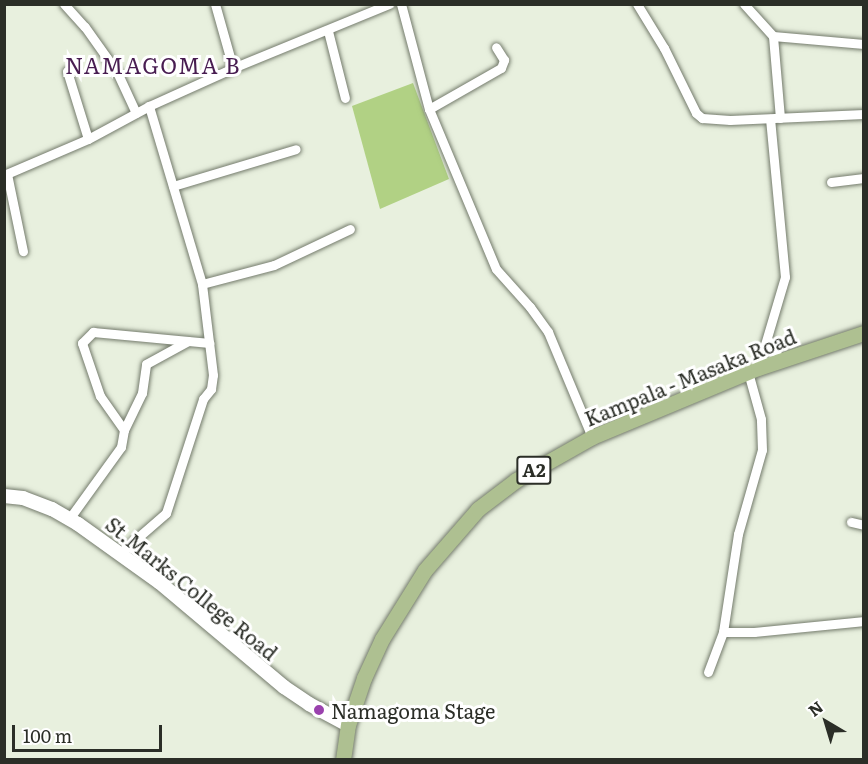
<!DOCTYPE html>
<html>
<head>
<meta charset="utf-8">
<style>
	body { margin:0 }
	#map { position:relative; width:868px; height:764px; overflow:hidden; background:#e8f0de; font-family:Literata,serif }
	div>[style] { position:absolute }
	.green>* { inset:0; background:#b1d184 }
	.roads { filter:drop-shadow(0 0 2px #747b6c) drop-shadow(0 0 2px #747b6c) }
	.minor>* { height:9px; margin:-4.5px; padding:0 4.5px; transform-origin:4.5px; border-radius:4.5px; background:#fff }
	.secondary>* { height:14px; margin:-7px; padding:0 7px; transform-origin:7px; border-radius:7px; background:#fff }
	.primary>* { height:15px; margin:-7.5px; padding:0 7.5px; transform-origin:7.5px; border-radius:7.5px; background:#aec091 }
	.dots>* { width:16px; height:16px; translate:-50% -50%; box-sizing:border-box; border:3px solid #fff; border-radius:50% }
	span { translate:-50% -50%; white-space:nowrap; text-align:center; line-height:1.15; -webkit-text-stroke:6px #fff; paint-order:stroke }
	.shield-label span { padding:2px 4px; background:#fff; border:2px solid; border-radius:4px; -webkit-text-stroke-width:0 }
	.shield-label { font-size:18px; color:#2b2e27; font-weight:700 }
	.street-label { font-size:20px; color:#2b2e27 }
	.poi-label { font-size:20px; color:#2b2e27 }
	.left { translate:0 -50%; text-align:left }
	.quarter-label { font-size:22px; color:#481d51; letter-spacing:1.5px }
	.frame { position:absolute; inset:0; border:6px solid #2b2e27; pointer-events:none }
	.north { position:absolute; left:796px; top:692px; width:60px; height:60px; -webkit-text-stroke:4px #fff; paint-order:stroke; rotate:322deg; font-size:16px; font-weight:700; line-height:24px; text-align:center; color:#2b2e27 }
	.north::after { content:''; display:block; margin:auto; width:21px; height:27px; background:#2b2e27; clip-path:polygon(50% 0,100% 100%,50% 72%,0 100%) }
	.scale { position:absolute; left:12px; top:725px; width:150px; height:27px; box-sizing:border-box; border:3px solid #2b2e27; border-top:0; padding-left:8px; font-size:18px; line-height:21px; white-space:nowrap; color:#2b2e27; -webkit-text-stroke:4px #fff; paint-order:stroke }
</style>
</head>
<body>
<div id="map">
	<div class="green">
		<div style="clip-path:polygon(413px 83px,449px 179px,380px 209px,352px 106px)"></div>
	</div>
	<div class="roads">
		<div class="minor">
			<div style="left:64px;top:4px;width:31px;rotate:48deg"></div>
			<div style="left:85px;top:27px;width:55px;rotate:54.6deg"></div>
			<div style="left:117px;top:72px;width:45px;rotate:65.1deg"></div>
			<div style="left:215px;top:4px;width:66px;rotate:74.3deg"></div>
			<div style="left:401px;top:4px;width:109px;rotate:75.1deg"></div>
			<div style="left:429px;top:109px;width:173px;rotate:67.3deg"></div>
			<div style="left:496px;top:269px;width:51px;rotate:48.2deg"></div>
			<div style="left:530px;top:307px;width:31px;rotate:54deg"></div>
			<div style="left:548px;top:332px;width:114px;rotate:67.3deg"></div>
			<div style="left:637px;top:4px;width:52px;rotate:58.5deg"></div>
			<div style="left:664px;top:48px;width:72px;rotate:63.8deg"></div>
			<div style="left:696px;top:113px;width:8px;rotate:40deg"></div>
			<div style="left:702px;top:118px;width:28px;rotate:4deg"></div>
			<div style="left:730px;top:120px;width:134px;rotate:-2.6deg"></div>
			<div style="left:744px;top:4px;width:43px;rotate:47.8deg"></div>
			<div style="left:328px;top:31px;width:69px;rotate:75.8deg"></div>
			<div style="left:67px;top:71px;width:71px;rotate:72.8deg"></div>
			<div style="left:429px;top:109px;width:83px;rotate:-29.7deg"></div>
			<div style="left:501px;top:68px;width:9px;rotate:-69deg"></div>
			<div style="left:504px;top:60px;width:15px;rotate:-122deg"></div>
			<div style="left:780px;top:118px;width:82px;rotate:-94.9deg"></div>
			<div style="left:773px;top:36px;width:91px;rotate:5deg"></div>
			<div style="left:7px;top:174px;width:79px;rotate:78.3deg"></div>
			<div style="left:4px;top:175px;width:91px;rotate:-23.2deg"></div>
			<div style="left:88px;top:139px;width:69px;rotate:-28.4deg"></div>
			<div style="left:149px;top:106px;width:92px;rotate:-24.3deg"></div>
			<div style="left:233px;top:68px;width:169px;rotate:-22.3deg"></div>
			<div style="left:831px;top:182px;width:33px;rotate:-7deg"></div>
			<div style="left:173px;top:186px;width:128px;rotate:-16.7deg"></div>
			<div style="left:202px;top:284px;width:74px;rotate:-14.8deg"></div>
			<div style="left:274px;top:265px;width:84px;rotate:-25.3deg"></div>
			<div style="left:768px;top:340px;width:25px;rotate:58deg"></div>
			<div style="left:758px;top:368px;width:95px;rotate:-73.5deg"></div>
			<div style="left:785px;top:277px;width:159px;rotate:-95.4deg"></div>
			<div style="left:124px;top:430px;width:41px;rotate:-64.1deg"></div>
			<div style="left:142px;top:393px;width:29px;rotate:-82deg"></div>
			<div style="left:146px;top:364px;width:48px;rotate:-28.7deg"></div>
			<div style="left:69px;top:519px;width:89px;rotate:-54.2deg"></div>
			<div style="left:121px;top:447px;width:17px;rotate:-80deg"></div>
			<div style="left:124px;top:430px;width:42px;rotate:-125.2deg"></div>
			<div style="left:100px;top:396px;width:56px;rotate:-108.8deg"></div>
			<div style="left:82px;top:343px;width:16px;rotate:-45deg"></div>
			<div style="left:93px;top:332px;width:117px;rotate:5.4deg"></div>
			<div style="left:851px;top:522px;width:13px;rotate:13deg"></div>
			<div style="left:120px;top:553px;width:61px;rotate:-41deg"></div>
			<div style="left:166px;top:513px;width:120px;rotate:-72deg"></div>
			<div style="left:203px;top:399px;width:13px;rotate:-51deg"></div>
			<div style="left:211px;top:389px;width:14px;rotate:-82deg"></div>
			<div style="left:213px;top:375px;width:92px;rotate:-96.9deg"></div>
			<div style="left:202px;top:284px;width:186px;rotate:-106.6deg"></div>
			<div style="left:723px;top:632px;width:31px"></div>
			<div style="left:754px;top:632px;width:111px;rotate:-5.7deg"></div>
			<div style="left:708px;top:672px;width:43px;rotate:-69.4deg"></div>
			<div style="left:723px;top:632px;width:99px;rotate:-81.3deg"></div>
			<div style="left:738px;top:534px;width:87px;rotate:-74.1deg"></div>
			<div style="left:762px;top:450px;width:31px;rotate:-92deg"></div>
			<div style="left:761px;top:419px;width:49px;rotate:-105.5deg"></div>
		</div>
		<div class="secondary">
			<div style="left:4px;top:496px;width:19px;rotate:6deg"></div>
			<div style="left:23px;top:498px;width:31px;rotate:21deg"></div>
			<div style="left:52px;top:509px;width:30px;rotate:30deg"></div>
			<div style="left:78px;top:524px;width:100px;rotate:35.6deg"></div>
			<div style="left:159px;top:582px;width:163px;rotate:40deg"></div>
			<div style="left:284px;top:687px;width:30px;rotate:34deg"></div>
			<div style="left:309px;top:704px;width:44px;rotate:28.3deg"></div>
		</div>
		<div class="primary">
			<div style="left:343px;top:760px;width:35px;rotate:-82deg"></div>
			<div style="left:348px;top:725px;width:50px;rotate:-71.2deg"></div>
			<div style="left:364px;top:678px;width:43px;rotate:-65.2deg"></div>
			<div style="left:382px;top:639px;width:81px;rotate:-58.1deg"></div>
			<div style="left:425px;top:570px;width:81px;rotate:-49deg"></div>
			<div style="left:478px;top:509px;width:48px;rotate:-37.3deg"></div>
			<div style="left:516px;top:480px;width:87px;rotate:-29.5deg"></div>
			<div style="left:592px;top:437px;width:180px;rotate:-22.6deg"></div>
			<div style="left:758px;top:368px;width:112px;rotate:-18.3deg"></div>
		</div>
	</div>
	<div class="dots">
		<div style="left:319px;top:710px;background:#9a41ad"></div>
	</div>
	<div class="shield-label">
		<span style="left:534px;top:470px">A2</span>
	</div>
	<div class="street-label">
		<span style="left:690px;top:377px;rotate:-22deg">Kampala - Masaka Road</span>
		<span style="left:192px;top:588px;rotate:39deg">St.Marks College Road</span>
	</div>
	<div class="poi-label">
		<span class="left" style="left:331px;top:710px">Namagoma Stage</span>
	</div>
	<div class="quarter-label">
		<span style="left:153px;top:65px">NAMAGOMA B</span>
	</div>
	<div class="frame"></div>
	<div class="north">N</div>
	<div class="scale">100 m</div>
</div>
</body>
</html>
